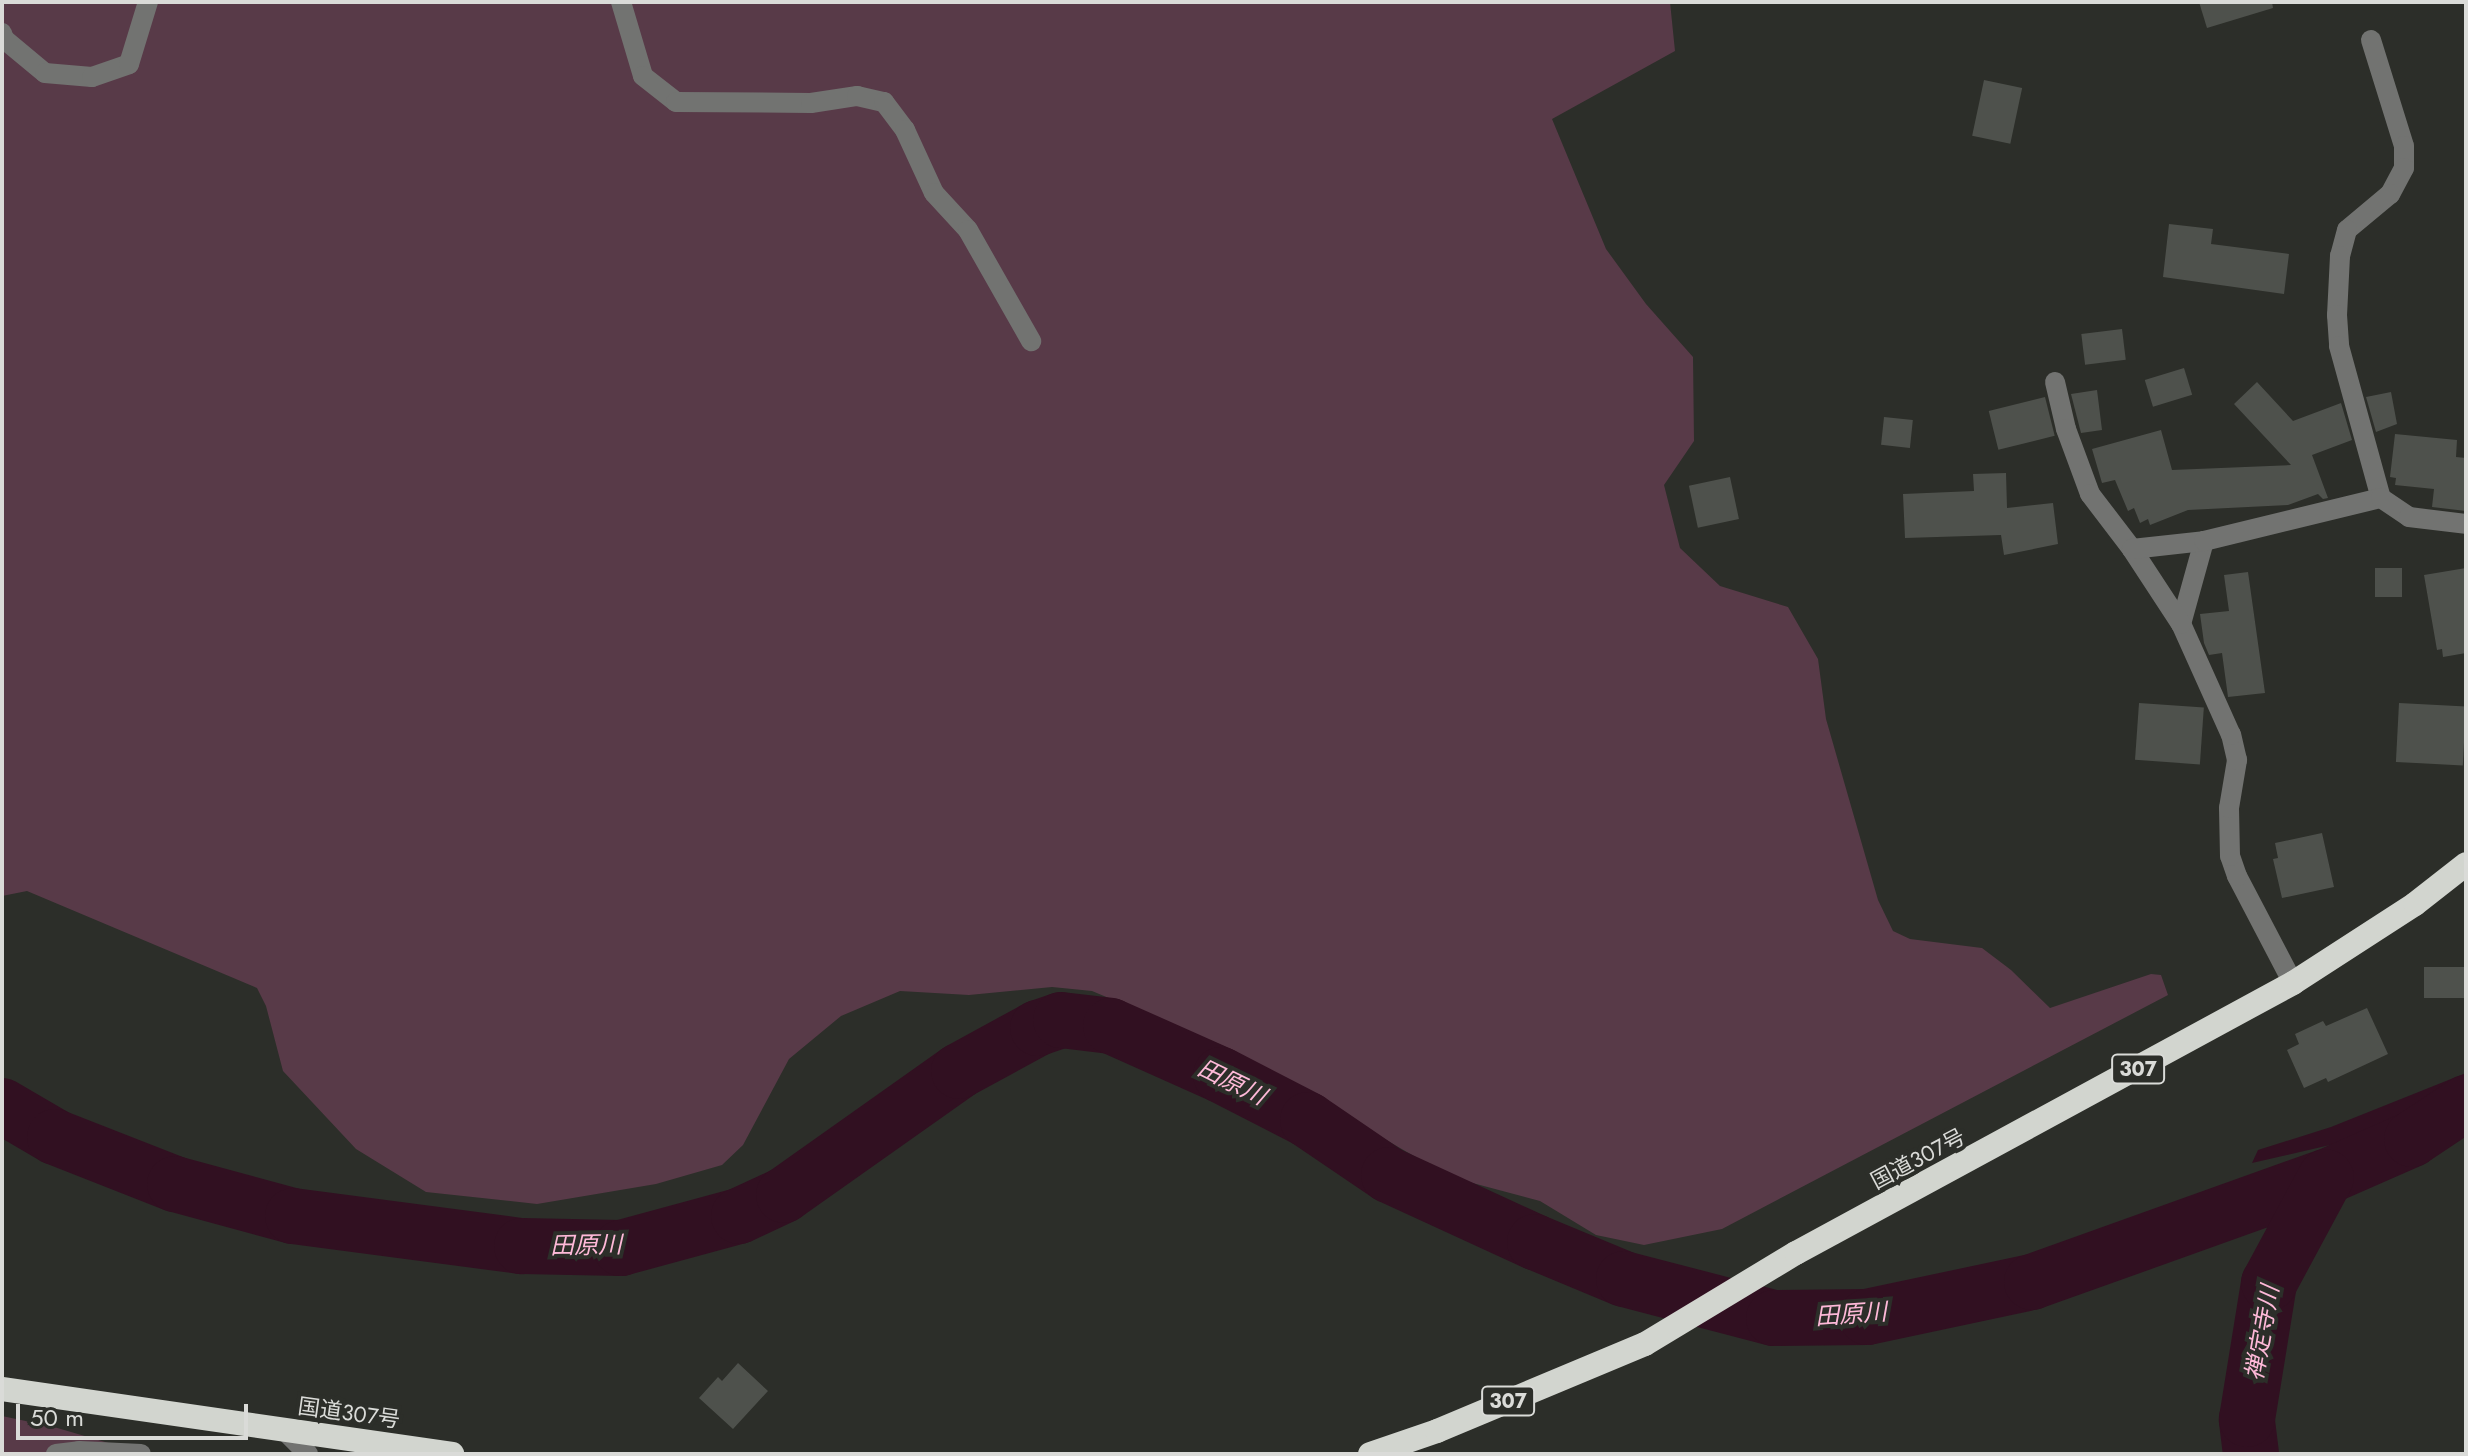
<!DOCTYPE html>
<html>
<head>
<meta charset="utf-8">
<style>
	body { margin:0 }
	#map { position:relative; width:2468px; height:1456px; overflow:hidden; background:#2c2e29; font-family:Jost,"Noto Sans JP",sans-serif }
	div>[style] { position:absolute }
	.green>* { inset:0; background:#583a48 }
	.water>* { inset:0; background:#311021 }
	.river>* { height:56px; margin:-28px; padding:0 28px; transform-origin:28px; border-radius:28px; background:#311021 }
	.building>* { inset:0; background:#4e514c; transform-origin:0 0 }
	.minor>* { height:20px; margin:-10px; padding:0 10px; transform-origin:10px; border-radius:10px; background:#727371 }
	.highway>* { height:24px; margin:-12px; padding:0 12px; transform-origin:12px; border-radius:12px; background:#d2d5cf }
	span { translate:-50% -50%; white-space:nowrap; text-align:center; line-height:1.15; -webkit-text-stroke:8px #2c2e29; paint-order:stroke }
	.shield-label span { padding:2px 6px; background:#2c2e29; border:2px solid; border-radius:6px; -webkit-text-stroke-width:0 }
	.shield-label { font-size:20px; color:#dadbd8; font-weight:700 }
	.street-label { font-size:22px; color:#dadbd8 }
	.water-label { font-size:24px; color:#feb9d8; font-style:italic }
	.frame { position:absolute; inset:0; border:4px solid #dadbd8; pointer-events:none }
	.scale { position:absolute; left:16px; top:1404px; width:232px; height:36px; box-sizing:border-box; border:4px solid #dadbd8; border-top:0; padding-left:10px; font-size:24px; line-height:28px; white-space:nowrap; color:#dadbd8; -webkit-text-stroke:6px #2c2e29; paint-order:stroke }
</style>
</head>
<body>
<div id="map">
	<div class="green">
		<div style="clip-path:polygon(2px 2px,1670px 2px,1675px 51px,1552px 119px,1606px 249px,1646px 304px,1693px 357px,1694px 441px,1664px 485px,1680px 548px,1720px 586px,1788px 607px,1818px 659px,1826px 719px,1878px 900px,1893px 931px,1910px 939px,1982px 948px,2011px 970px,2050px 1008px,2151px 974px,2161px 975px,2168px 995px,1722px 1229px,1644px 1245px,1596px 1235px,1540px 1201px,1450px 1177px,1226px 1047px,1092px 991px,1052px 987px,969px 995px,900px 991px,841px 1016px,789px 1059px,743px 1145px,722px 1165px,656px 1184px,537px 1204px,426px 1192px,356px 1149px,283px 1071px,266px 1006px,257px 988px,27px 891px,2px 896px)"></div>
		<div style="clip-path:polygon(2px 1416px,54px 1427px,146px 1454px,2px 1454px)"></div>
	</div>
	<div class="water">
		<div style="clip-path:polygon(2466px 1073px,2466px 1117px,2431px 1133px,2328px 1208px,2354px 1151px,2343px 1142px,2252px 1163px,2258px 1150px,2331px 1127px)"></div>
	</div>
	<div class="river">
		<div style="left:2px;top:1106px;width:61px;rotate:30.3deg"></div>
		<div style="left:55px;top:1137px;width:129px;rotate:21.4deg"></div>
		<div style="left:175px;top:1184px;width:122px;rotate:15.2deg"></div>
		<div style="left:293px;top:1216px;width:231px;rotate:7.5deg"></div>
		<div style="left:522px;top:1246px;width:99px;rotate:1.2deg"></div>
		<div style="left:621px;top:1248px;width:122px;rotate:-15.2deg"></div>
		<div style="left:739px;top:1216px;width:50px;rotate:-25deg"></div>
		<div style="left:784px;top:1195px;width:214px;rotate:-35.3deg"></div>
		<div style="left:959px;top:1071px;width:90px;rotate:-28.6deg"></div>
		<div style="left:1038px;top:1028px;width:24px;rotate:-19deg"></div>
		<div style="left:1061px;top:1020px;width:50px;rotate:6.8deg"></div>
		<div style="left:1111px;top:1026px;width:120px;rotate:24deg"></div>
		<div style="left:1221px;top:1075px;width:98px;rotate:27.3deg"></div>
		<div style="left:1308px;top:1120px;width:98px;rotate:34.2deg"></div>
		<div style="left:1389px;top:1175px;width:161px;rotate:24.7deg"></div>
		<div style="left:1535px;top:1242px;width:96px;rotate:22.6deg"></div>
		<div style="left:1624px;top:1279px;width:155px;rotate:14.6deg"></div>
		<div style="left:1774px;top:1318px;width:93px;rotate:-0.6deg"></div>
		<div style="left:1867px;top:1317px;width:169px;rotate:-12deg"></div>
		<div style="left:2032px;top:1282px;width:312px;rotate:-19.7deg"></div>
		<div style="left:2326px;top:1177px;width:94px;rotate:-23.8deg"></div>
		<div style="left:2412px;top:1139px;width:65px;rotate:-33.7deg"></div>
		<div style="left:2251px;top:1454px;width:35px;rotate:-97deg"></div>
		<div style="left:2247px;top:1419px;width:138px;rotate:-80.8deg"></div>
		<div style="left:2269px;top:1283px;width:120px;rotate:-61.7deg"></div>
	</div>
	<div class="building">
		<div style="clip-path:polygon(2199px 2px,2272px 2px,2273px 8px,2207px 28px)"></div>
		<div style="left:1984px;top:80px;width:39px;height:57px;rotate:12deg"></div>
		<div style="clip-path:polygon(2169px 224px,2213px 229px,2211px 244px,2289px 254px,2284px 294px,2163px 277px)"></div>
		<div style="left:2122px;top:329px;width:31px;height:41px;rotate:83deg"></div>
		<div style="left:2184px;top:368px;width:28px;height:41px;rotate:73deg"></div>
		<div style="clip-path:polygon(2257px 382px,2293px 421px,2341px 403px,2352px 440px,2312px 455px,2328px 498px,2323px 499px,2318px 494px,2288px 505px,2188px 510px,2150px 525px,2148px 519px,2140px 523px,2134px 508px,2128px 511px,2115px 480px,2102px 483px,2092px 449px,2161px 430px,2172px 470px,2291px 465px,2234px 404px)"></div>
		<div style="clip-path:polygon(2097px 390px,2102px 430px,2081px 433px,2071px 394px)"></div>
		<div style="clip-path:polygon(2391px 392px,2397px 424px,2376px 432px,2366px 397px)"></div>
		<div style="left:2045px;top:397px;width:40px;height:58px;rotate:76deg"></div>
		<div style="left:1884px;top:417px;width:29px;height:28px;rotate:6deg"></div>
		<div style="clip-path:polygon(2395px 434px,2457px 440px,2456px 457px,2466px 458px,2466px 511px,2432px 507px,2434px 489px,2395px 485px,2396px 478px,2390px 477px)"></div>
		<div style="clip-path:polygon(2006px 473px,2007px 508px,2053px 503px,2058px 544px,2004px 555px,2001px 535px,1905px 538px,1903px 494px,1974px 491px,1973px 474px)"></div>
		<div style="left:1730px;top:477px;width:43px;height:42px;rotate:78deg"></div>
		<div style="left:2402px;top:568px;width:29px;height:27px;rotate:90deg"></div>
		<div style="clip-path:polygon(2466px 568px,2466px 653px,2443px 657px,2442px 649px,2437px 650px,2424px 575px)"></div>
		<div style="clip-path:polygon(2248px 572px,2265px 693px,2228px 697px,2222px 653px,2209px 655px,2204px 643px,2200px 614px,2229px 611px,2224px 575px)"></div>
		<div style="left:2139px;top:703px;width:65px;height:57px;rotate:4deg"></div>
		<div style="left:2399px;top:703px;width:67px;height:59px;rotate:3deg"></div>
		<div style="clip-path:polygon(2322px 833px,2334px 887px,2282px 898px,2273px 859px,2278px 858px,2275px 843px)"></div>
		<div style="left:2466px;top:967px;width:31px;height:42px;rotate:90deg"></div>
		<div style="clip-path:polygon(2367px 1008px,2388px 1054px,2328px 1082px,2326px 1078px,2304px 1088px,2287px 1050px,2299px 1044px,2295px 1034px,2323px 1021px,2326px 1026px)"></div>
		<div style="clip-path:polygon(738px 1363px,768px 1391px,733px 1429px,699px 1398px,718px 1377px,722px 1381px)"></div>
	</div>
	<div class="minor">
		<div style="left:621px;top:2px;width:77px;rotate:73.4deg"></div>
		<div style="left:643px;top:76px;width:42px;rotate:38.2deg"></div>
		<div style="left:676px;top:102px;width:135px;rotate:0.4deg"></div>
		<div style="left:811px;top:103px;width:47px;rotate:-8.7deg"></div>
		<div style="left:857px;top:96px;width:28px;rotate:13deg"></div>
		<div style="left:884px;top:102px;width:35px;rotate:53deg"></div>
		<div style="left:905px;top:130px;width:69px;rotate:65.3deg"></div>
		<div style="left:934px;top:193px;width:50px;rotate:47.4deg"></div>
		<div style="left:968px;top:230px;width:128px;rotate:60.4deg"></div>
		<div style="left:2px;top:33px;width:6px;rotate:72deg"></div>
		<div style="left:4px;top:39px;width:53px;rotate:39.7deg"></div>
		<div style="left:45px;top:73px;width:47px;rotate:4.9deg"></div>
		<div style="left:92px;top:77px;width:39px;rotate:-19deg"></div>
		<div style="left:129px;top:64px;width:65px;rotate:-73deg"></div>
		<div style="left:2371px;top:40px;width:111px;rotate:72.7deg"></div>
		<div style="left:2404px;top:146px;width:22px;rotate:90deg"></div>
		<div style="left:2404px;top:168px;width:30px;rotate:118deg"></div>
		<div style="left:2390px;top:194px;width:56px;rotate:140.1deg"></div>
		<div style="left:2347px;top:230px;width:27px;rotate:105deg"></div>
		<div style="left:2340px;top:256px;width:59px;rotate:92.9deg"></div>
		<div style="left:2337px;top:315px;width:31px;rotate:86deg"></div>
		<div style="left:2339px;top:346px;width:158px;rotate:74.6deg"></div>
		<div style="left:2055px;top:382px;width:48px;rotate:76.8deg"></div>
		<div style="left:2066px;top:429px;width:69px;rotate:69.7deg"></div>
		<div style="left:2090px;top:494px;width:69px;rotate:52.6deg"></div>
		<div style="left:2181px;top:624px;width:86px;rotate:-74.5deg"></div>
		<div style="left:2293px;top:983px;width:121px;rotate:-117.6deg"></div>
		<div style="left:2237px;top:876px;width:21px;rotate:-109deg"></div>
		<div style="left:2230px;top:856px;width:48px;rotate:-91.2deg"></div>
		<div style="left:2229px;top:808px;width:49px;rotate:-80.5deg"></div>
		<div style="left:2237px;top:760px;width:26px;rotate:-103deg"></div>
		<div style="left:2231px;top:735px;width:122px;rotate:-114.2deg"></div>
		<div style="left:2181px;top:624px;width:90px;rotate:-123.2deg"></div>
		<div style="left:2132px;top:549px;width:72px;rotate:-6.3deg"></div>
		<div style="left:2204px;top:541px;width:182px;rotate:-13.7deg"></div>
		<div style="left:2381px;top:498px;width:34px;rotate:34deg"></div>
		<div style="left:2409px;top:517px;width:57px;rotate:7deg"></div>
		<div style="left:285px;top:1431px;width:33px;rotate:45deg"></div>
		<div style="left:56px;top:1454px;width:23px;rotate:-7deg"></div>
		<div style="left:79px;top:1451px;width:62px;rotate:2.8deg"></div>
	</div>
	<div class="highway">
		<div style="left:2px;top:1389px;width:455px;rotate:8.2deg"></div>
		<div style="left:1370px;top:1454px;width:71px;rotate:-18.9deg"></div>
		<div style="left:1437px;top:1431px;width:225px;rotate:-22.7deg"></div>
		<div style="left:1645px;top:1344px;width:176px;rotate:-31.1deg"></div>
		<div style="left:1796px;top:1253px;width:566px;rotate:-28.51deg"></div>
		<div style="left:2293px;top:983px;width:145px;rotate:-32.9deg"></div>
		<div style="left:2415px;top:904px;width:65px;rotate:-38.1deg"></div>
	</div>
	<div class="shield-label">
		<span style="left:2138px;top:1069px">307</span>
		<span style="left:1508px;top:1401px">307</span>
	</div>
	<div class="street-label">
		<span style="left:1918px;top:1159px;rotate:-28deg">国道307号</span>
		<span style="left:349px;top:1413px;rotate:8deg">国道307号</span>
	</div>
	<div class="water-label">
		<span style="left:1232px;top:1082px;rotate:26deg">田原川</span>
		<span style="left:586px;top:1245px;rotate:-1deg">田原川</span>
		<span style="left:1851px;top:1314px;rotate:-4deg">田原川</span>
		<span style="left:2262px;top:1333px;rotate:-80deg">禅定寺川</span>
	</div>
	<div class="frame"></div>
	<div class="scale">50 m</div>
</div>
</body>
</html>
